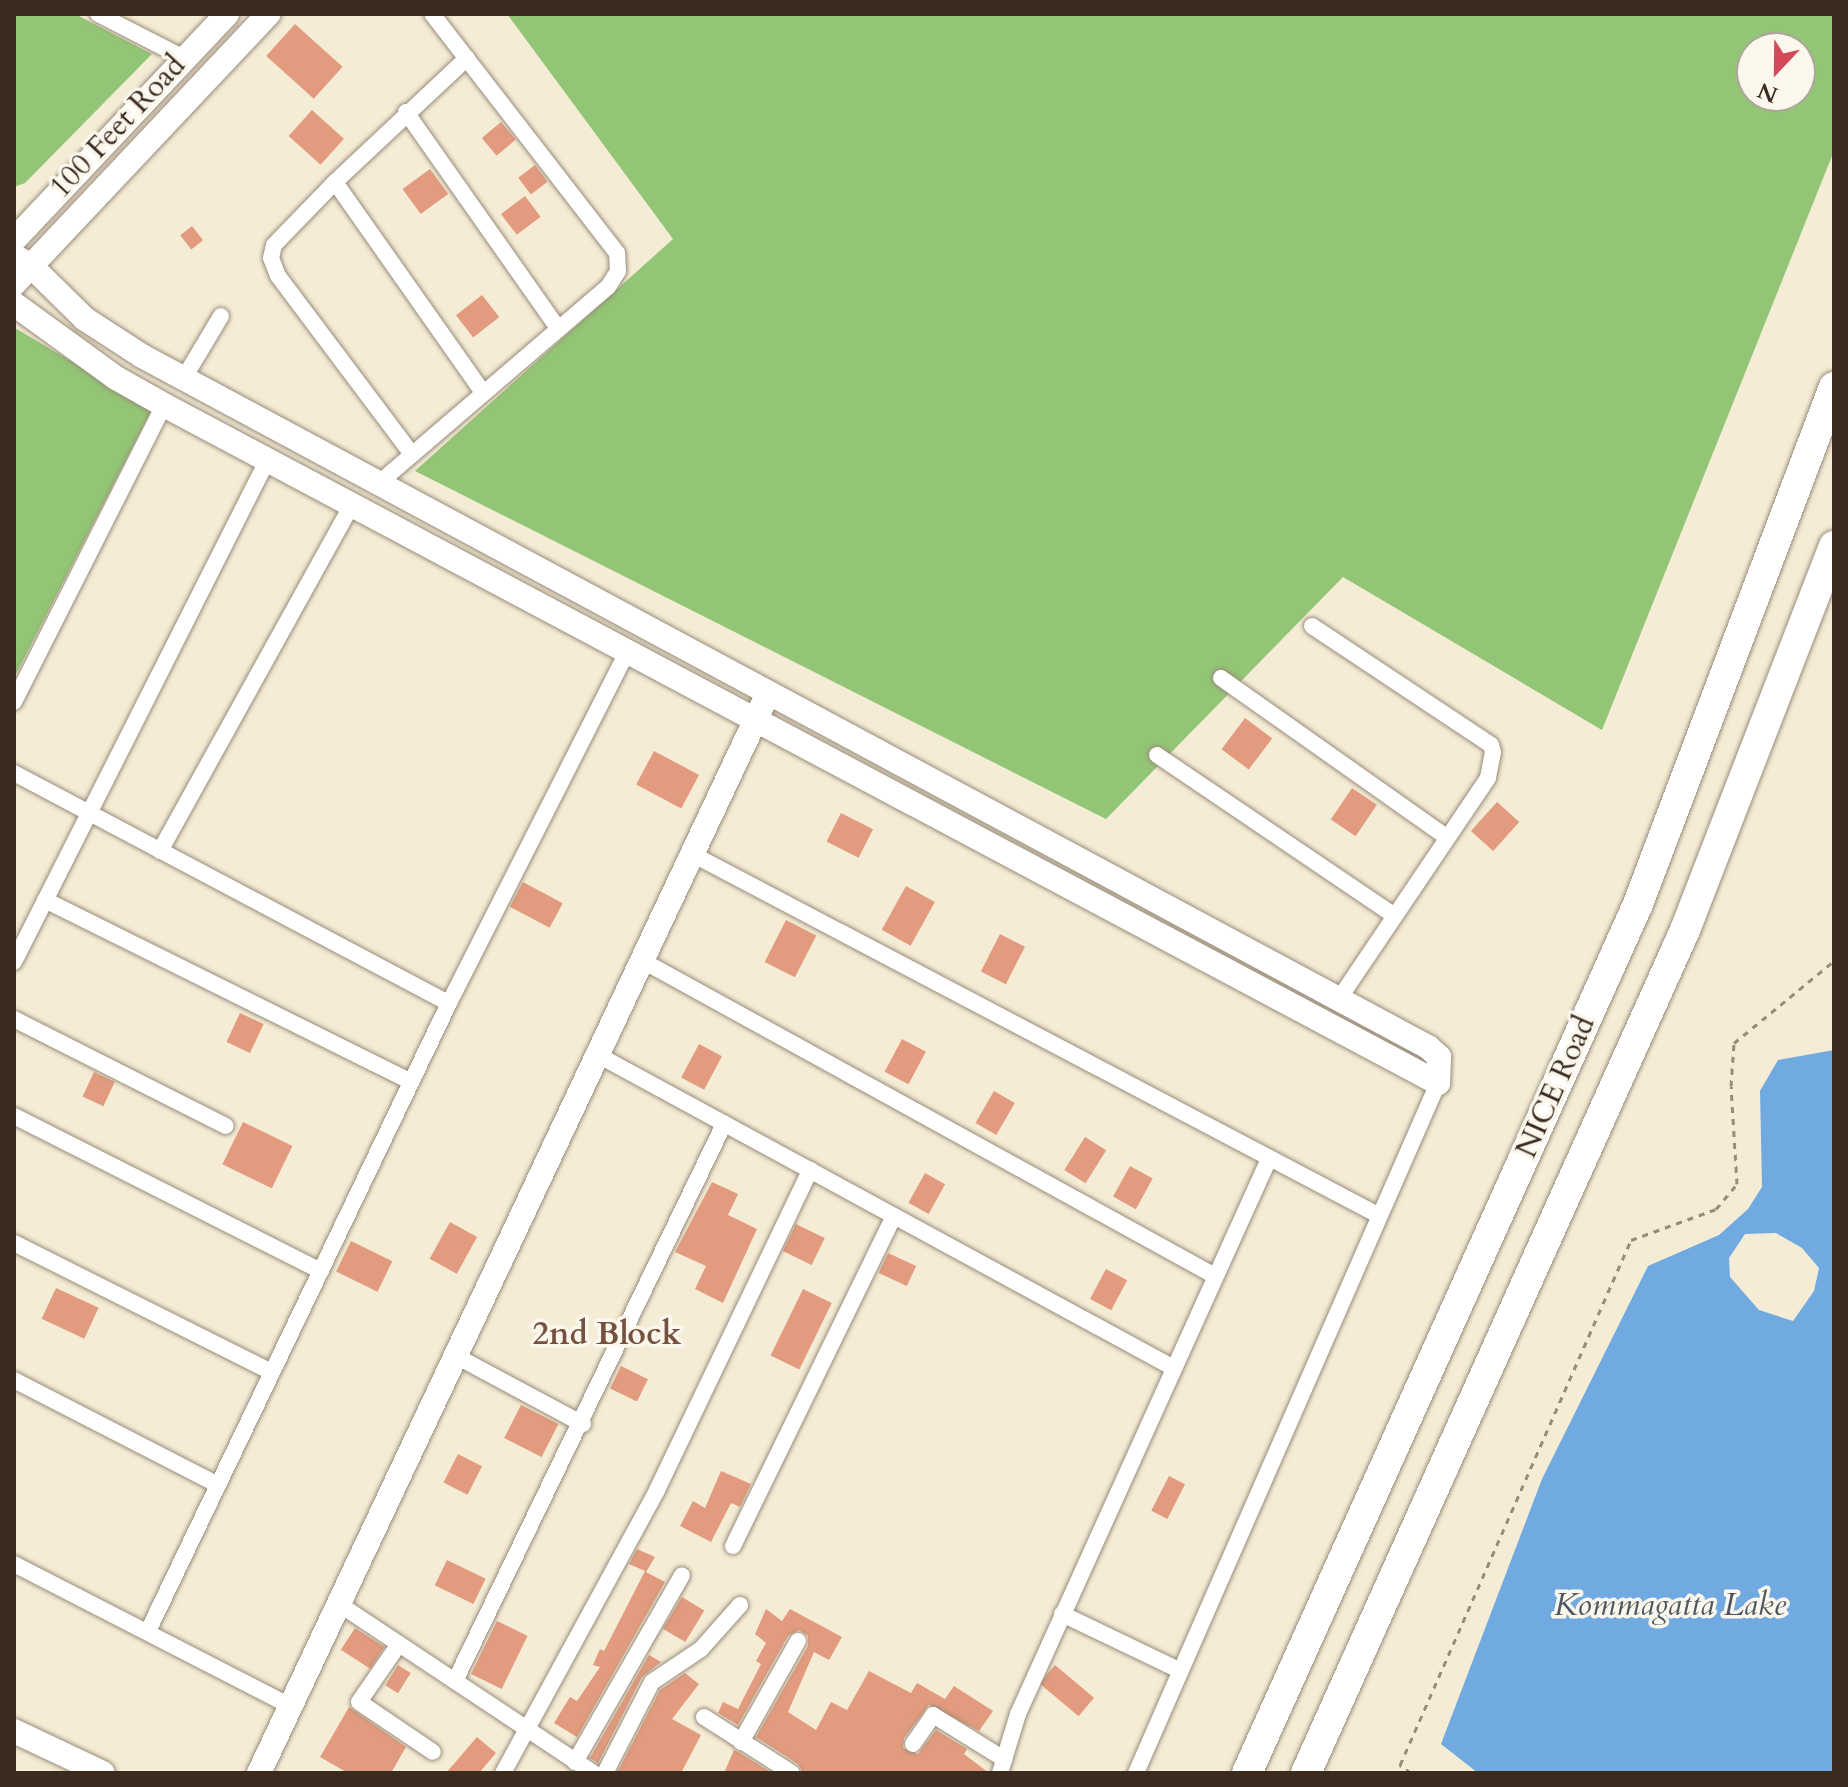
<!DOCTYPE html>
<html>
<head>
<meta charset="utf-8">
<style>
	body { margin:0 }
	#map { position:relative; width:1848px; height:1787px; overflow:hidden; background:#f5ecd6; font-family:Cardo,serif }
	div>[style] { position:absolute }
	.green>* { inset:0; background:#93c576 }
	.water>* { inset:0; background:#71aae0 }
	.building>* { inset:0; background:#e29b7e; transform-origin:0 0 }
	.path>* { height:3px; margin-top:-1.5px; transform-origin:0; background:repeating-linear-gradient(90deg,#988b7a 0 6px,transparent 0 12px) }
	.roads { filter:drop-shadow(0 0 2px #988b7a) drop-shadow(0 0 2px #988b7a) }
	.street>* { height:16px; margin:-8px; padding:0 8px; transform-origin:8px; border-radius:8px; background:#fff }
	.secondary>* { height:24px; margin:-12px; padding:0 12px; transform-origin:12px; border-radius:12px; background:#fff }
	.highway>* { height:30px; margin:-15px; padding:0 15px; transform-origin:15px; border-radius:15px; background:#fff }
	span { translate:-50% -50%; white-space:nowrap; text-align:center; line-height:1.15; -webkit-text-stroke:7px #fbf7ec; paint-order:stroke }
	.street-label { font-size:30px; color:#3b2a1e }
	.neighbourhood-label { font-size:32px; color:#755240; font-weight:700 }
	.water-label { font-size:32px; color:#4e5762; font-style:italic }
	.frame { position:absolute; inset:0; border:16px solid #3b2a1e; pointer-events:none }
	.north { position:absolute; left:1736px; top:32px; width:80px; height:80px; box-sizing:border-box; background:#fbf7ec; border:2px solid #aea59a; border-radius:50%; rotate:202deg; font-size:22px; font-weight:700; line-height:32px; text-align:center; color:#3b2a1e }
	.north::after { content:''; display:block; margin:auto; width:28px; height:36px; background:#d1495b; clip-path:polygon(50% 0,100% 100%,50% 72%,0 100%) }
</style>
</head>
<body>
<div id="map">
	<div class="green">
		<div style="clip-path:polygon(14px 14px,75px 14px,152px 54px,25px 183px,14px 187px)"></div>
		<div style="clip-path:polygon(evenodd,507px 14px,1834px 14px,1834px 151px,1602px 730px,1343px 577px,1106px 819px,415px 471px,673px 239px,507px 14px,1752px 48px,1800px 48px,1800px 96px,1752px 96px,1752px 48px)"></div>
		<div style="clip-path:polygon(15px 328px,152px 409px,14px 678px,14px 329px)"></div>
	</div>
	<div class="water">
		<div style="clip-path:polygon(evenodd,1834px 1050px,1834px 1773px,1478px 1773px,1441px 1744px,1542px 1479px,1648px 1266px,1719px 1235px,1748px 1209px,1762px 1187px,1760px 1091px,1778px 1060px,1834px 1050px,1776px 1233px,1802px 1248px,1819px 1268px,1814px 1291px,1793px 1321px,1759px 1310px,1730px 1277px,1729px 1258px,1745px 1234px,1776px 1233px)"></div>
	</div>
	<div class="building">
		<div style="left:295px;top:24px;width:64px;height:43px;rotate:42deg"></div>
		<div style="left:312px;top:110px;width:43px;height:35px;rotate:42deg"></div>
		<div style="left:501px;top:122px;width:23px;height:25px;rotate:50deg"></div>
		<div style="left:535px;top:165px;width:21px;height:21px;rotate:53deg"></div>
		<div style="left:430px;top:169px;width:31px;height:34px;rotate:54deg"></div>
		<div style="left:525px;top:196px;width:26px;height:30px;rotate:53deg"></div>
		<div style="left:192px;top:226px;width:18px;height:15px;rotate:52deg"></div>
		<div style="left:482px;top:295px;width:28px;height:33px;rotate:52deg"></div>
		<div style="left:1245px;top:718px;width:34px;height:39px;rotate:37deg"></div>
		<div style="left:654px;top:751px;width:51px;height:38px;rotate:28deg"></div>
		<div style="left:1352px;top:788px;width:30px;height:38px;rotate:34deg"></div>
		<div style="left:1497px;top:802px;width:30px;height:39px;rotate:42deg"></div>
		<div style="left:841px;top:813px;width:36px;height:32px;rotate:27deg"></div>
		<div style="left:523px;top:882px;width:45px;height:28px;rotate:28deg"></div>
		<div style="left:906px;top:886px;width:33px;height:50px;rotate:29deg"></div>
		<div style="left:786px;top:920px;width:34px;height:47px;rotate:27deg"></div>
		<div style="left:1000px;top:934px;width:28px;height:42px;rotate:27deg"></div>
		<div style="left:240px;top:1013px;width:26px;height:32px;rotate:25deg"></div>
		<div style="left:902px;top:1039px;width:27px;height:37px;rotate:28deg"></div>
		<div style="left:699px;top:1044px;width:26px;height:38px;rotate:28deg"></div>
		<div style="left:94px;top:1072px;width:23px;height:27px;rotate:25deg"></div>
		<div style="left:994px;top:1091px;width:24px;height:37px;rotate:30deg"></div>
		<div style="left:243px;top:1122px;width:55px;height:47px;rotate:26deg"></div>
		<div style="left:1085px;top:1137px;width:25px;height:39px;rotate:32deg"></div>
		<div style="left:1130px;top:1166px;width:26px;height:35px;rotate:29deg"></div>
		<div style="left:925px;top:1173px;width:23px;height:34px;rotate:29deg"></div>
		<div style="clip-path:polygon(712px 1182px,738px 1194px,728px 1215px,757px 1229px,723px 1303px,695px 1289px,706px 1266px,675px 1252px)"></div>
		<div style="left:450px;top:1222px;width:31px;height:42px;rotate:29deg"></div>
		<div style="left:796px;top:1224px;width:32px;height:30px;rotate:26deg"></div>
		<div style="left:351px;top:1241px;width:46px;height:34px;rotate:26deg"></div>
		<div style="left:888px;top:1253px;width:31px;height:22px;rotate:25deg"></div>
		<div style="left:1106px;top:1269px;width:24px;height:34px;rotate:28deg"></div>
		<div style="left:56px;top:1288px;width:47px;height:34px;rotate:25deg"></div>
		<div style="left:803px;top:1289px;width:32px;height:74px;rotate:26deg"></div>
		<div style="left:621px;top:1366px;width:30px;height:25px;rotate:26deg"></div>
		<div style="left:521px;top:1405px;width:42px;height:37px;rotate:27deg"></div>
		<div style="left:458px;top:1454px;width:27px;height:32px;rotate:27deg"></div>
		<div style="clip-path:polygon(721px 1471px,751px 1484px,740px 1507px,731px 1503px,711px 1542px,680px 1526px,693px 1501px,705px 1508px)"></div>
		<div style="left:1169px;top:1476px;width:18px;height:39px;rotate:27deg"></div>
		<div style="clip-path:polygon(637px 1549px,655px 1557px,646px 1572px,665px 1582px,577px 1737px,554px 1723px,570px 1697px,577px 1701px,600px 1667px,593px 1665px,600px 1649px,604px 1651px,645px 1571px,629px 1564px)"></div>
		<div style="left:447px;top:1560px;width:43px;height:28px;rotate:26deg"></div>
		<div style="left:682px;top:1597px;width:26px;height:37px;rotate:31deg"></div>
		<div style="clip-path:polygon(766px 1609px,782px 1621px,790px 1609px,842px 1637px,829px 1660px,814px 1652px,788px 1712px,816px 1730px,831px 1702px,847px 1710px,869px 1671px,911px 1693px,917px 1683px,945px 1699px,954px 1686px,993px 1711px,979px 1731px,929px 1705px,904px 1738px,903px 1748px,918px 1754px,936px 1730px,967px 1749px,964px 1754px,989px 1773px,803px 1773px,798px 1764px,756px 1737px,808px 1646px,808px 1636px,799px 1630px,788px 1636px,738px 1725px,718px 1713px,723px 1702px,738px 1709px,761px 1664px,756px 1661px,766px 1643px,755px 1634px)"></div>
		<div style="left:497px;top:1621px;width:34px;height:59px;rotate:26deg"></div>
		<div style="left:355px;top:1628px;width:35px;height:26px;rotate:33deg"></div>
		<div style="clip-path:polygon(649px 1655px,661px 1662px,642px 1677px,598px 1763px,590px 1758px)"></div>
		<div style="left:398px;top:1665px;width:15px;height:24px;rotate:32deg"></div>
		<div style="left:1055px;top:1665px;width:51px;height:24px;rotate:40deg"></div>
		<div style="clip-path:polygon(685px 1673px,699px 1684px,672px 1719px,701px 1735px,681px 1773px,617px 1773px,660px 1690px)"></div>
		<div style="clip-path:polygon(349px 1707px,406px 1747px,391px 1773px,348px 1773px,320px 1757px)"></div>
		<div style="clip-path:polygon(477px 1737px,496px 1753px,479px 1773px,446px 1773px)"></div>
		<div style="clip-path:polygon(734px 1750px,740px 1753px,772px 1773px,724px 1773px)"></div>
	</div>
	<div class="path">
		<div style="left:1411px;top:1773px;width:14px;rotate:-144deg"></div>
		<div style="left:1400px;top:1765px;width:574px;rotate:-66.25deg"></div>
		<div style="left:1631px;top:1240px;width:90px;rotate:-20deg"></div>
		<div style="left:1716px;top:1209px;width:33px;rotate:-50deg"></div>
		<div style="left:1737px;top:1184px;width:98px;rotate:-93.5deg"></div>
		<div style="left:1731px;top:1086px;width:43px;rotate:-86deg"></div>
		<div style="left:1734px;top:1043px;width:129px;rotate:-39.4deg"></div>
	</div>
	<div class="roads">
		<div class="street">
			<div style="left:98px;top:14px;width:99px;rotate:27.1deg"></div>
			<div style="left:406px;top:112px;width:264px;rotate:54.9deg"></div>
			<div style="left:335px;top:182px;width:256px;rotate:54.9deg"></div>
			<div style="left:184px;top:378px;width:72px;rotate:-59.2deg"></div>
			<div style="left:411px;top:453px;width:221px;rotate:-126.9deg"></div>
			<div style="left:278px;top:276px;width:19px;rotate:-111deg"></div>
			<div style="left:271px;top:258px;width:13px;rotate:-77deg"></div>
			<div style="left:274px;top:245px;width:88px;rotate:-45.9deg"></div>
			<div style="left:335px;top:182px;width:181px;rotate:-43.2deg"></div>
			<div style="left:379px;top:483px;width:301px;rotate:-40.6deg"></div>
			<div style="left:608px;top:287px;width:19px;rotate:-58deg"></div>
			<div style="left:618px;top:271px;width:18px;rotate:-93deg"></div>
			<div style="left:617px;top:253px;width:302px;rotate:-127.7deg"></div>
			<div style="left:1312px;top:626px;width:215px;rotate:33.6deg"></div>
			<div style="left:1491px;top:745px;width:7px;rotate:74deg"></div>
			<div style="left:1493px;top:752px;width:26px;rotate:101deg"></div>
			<div style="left:1488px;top:778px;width:267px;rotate:124deg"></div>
			<div style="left:1221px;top:678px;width:274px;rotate:35.2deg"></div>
			<div style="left:14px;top:702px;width:333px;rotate:-63.2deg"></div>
			<div style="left:1157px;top:755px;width:284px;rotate:34.1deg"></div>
			<div style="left:14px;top:773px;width:492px;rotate:27.9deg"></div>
			<div style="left:160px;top:851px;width:396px;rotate:-61deg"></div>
			<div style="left:694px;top:855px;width:773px;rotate:27.76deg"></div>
			<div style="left:45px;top:900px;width:409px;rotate:26.4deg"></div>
			<div style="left:643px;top:961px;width:653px;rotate:28.84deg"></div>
			<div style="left:14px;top:962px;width:563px;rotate:-63.21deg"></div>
			<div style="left:14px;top:1019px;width:237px;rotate:26.8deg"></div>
			<div style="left:598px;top:1055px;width:653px;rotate:28.53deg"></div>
			<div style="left:14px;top:1116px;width:344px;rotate:26.8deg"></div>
			<div style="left:14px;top:1243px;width:288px;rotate:26.6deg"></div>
			<div style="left:456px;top:1356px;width:144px;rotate:28.2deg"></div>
			<div style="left:14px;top:1380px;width:229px;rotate:27.2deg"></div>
			<div style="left:733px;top:1546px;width:367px;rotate:-64deg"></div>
			<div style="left:14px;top:1564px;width:310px;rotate:27.2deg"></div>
			<div style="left:339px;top:1604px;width:305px;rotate:33.6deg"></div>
			<div style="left:1062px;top:1614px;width:130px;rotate:25.6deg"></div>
			<div style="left:149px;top:1629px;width:694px;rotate:-64.39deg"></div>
			<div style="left:449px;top:1003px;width:396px;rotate:-63.1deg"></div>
			<div style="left:399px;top:1644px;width:70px;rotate:124.6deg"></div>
			<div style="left:359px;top:1702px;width:89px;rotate:34deg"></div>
			<div style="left:455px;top:1681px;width:619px;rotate:-64.22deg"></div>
			<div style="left:704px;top:1717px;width:104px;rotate:32.5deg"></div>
			<div style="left:741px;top:1742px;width:116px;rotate:-60.6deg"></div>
			<div style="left:913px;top:1744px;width:35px;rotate:-55deg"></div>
			<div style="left:933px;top:1715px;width:84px;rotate:31.8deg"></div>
			<div style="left:575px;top:1762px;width:215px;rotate:-60.2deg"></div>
			<div style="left:503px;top:1773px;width:322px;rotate:-61.4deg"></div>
			<div style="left:657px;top:1490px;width:355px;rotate:-64.4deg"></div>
			<div style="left:605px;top:1773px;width:102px;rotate:-62.7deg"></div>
			<div style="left:652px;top:1682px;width:59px;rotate:-34deg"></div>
			<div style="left:701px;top:1649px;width:59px;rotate:-48.4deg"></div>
			<div style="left:1000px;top:1773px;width:62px;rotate:-73deg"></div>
			<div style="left:1018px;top:1714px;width:609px;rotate:-65.67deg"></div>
			<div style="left:1136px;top:1773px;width:753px;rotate:-66.36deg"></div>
		</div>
		<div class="secondary">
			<div style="left:14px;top:240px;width:311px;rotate:-46.7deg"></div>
			<div style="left:14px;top:256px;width:20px;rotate:30deg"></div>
			<div style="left:31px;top:266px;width:76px;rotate:44.5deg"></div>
			<div style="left:85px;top:319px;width:68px;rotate:33deg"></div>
			<div style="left:142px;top:356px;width:1460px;rotate:28.25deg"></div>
			<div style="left:1428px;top:1047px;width:15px;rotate:42deg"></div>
			<div style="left:1439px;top:1057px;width:26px;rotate:92deg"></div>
			<div style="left:1438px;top:1083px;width:1443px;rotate:-151.98deg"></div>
			<div style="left:164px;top:405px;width:55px;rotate:-150.6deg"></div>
			<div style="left:116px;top:378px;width:126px;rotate:-144deg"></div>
			<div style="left:14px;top:284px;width:371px;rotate:-46.7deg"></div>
			<div style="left:14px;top:1731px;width:98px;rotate:25.3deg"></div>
			<div style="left:259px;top:1773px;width:1182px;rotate:-64.76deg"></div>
		</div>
		<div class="highway">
			<div style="left:1247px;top:1773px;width:953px;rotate:-65.77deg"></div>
			<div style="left:1638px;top:904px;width:553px;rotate:-69.24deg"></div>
			<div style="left:1306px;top:1773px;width:924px;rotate:-65.79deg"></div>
			<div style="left:1685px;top:930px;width:412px;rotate:-68.8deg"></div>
		</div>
	</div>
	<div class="street-label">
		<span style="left:118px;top:127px;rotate:-47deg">100 Feet Road</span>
		<span style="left:1556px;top:1087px;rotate:-66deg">NICE Road</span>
	</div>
	<div class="neighbourhood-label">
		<span style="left:607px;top:1334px">2nd Block</span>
	</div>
	<div class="water-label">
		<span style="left:1670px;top:1605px">Kommagatta Lake</span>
	</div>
	<div class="frame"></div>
	<div class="north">N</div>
</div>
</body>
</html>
